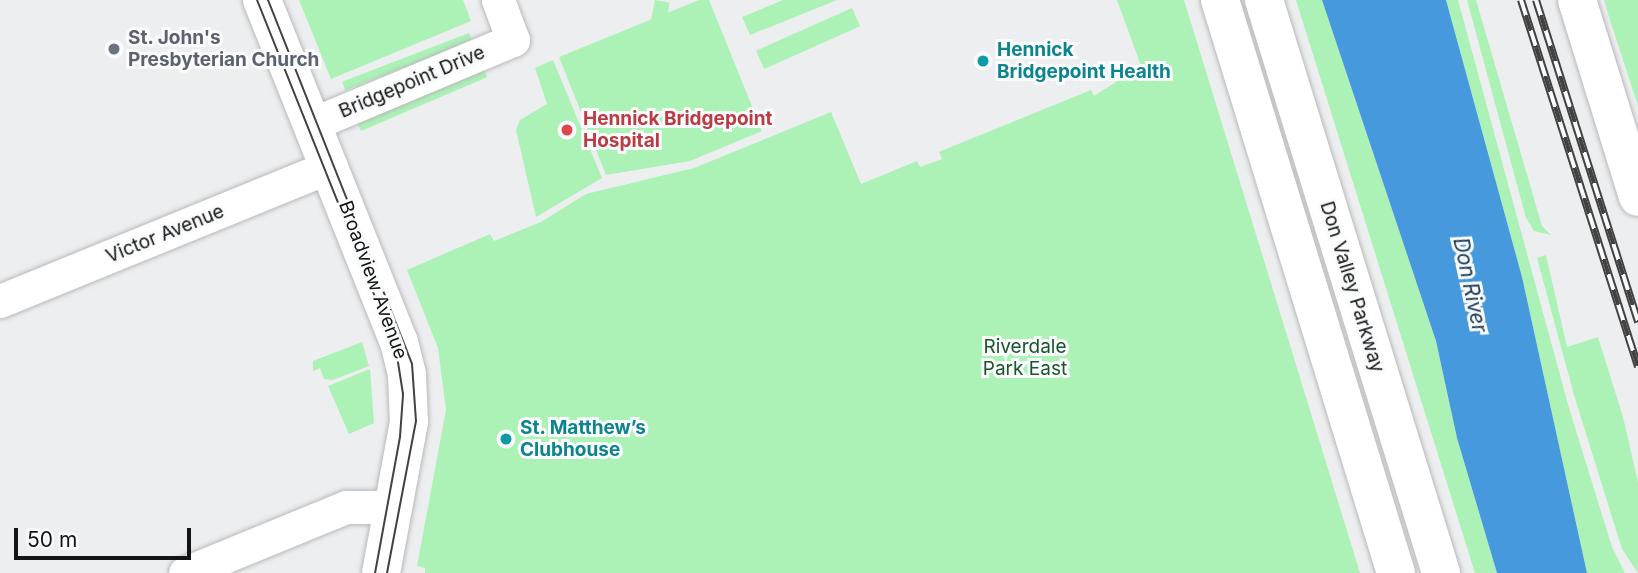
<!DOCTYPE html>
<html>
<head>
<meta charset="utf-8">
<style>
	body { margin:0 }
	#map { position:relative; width:1638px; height:573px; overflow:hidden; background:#edeeef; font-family:Inter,sans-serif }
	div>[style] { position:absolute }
	.green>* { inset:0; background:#acf2b6; transform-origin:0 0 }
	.water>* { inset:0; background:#4699dd }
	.roads { filter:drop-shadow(0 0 2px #b8b9ba) drop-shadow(0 0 2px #b8b9ba) }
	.minor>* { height:33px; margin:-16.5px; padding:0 16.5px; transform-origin:16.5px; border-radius:16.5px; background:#fff }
	.major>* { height:38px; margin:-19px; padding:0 19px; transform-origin:19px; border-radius:19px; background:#fff }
	.highway>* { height:38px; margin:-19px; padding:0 19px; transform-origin:19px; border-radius:19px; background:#fff }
	.tram>* { height:2px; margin:-1px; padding:0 1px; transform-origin:1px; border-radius:1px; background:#424242 }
	.rail>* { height:8px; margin-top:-4px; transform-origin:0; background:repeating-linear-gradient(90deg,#fafbfc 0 16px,#424242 0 32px); box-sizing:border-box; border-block:2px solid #424242 }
	.dots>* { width:19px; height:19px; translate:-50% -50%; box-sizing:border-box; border:4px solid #fafbfc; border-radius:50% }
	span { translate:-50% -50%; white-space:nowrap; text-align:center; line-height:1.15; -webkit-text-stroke:6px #fafbfc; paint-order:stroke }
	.worship-label { font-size:19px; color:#5b616d; font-weight:700 }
	.left { translate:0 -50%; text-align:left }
	.culture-label { font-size:19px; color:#0d838f; font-weight:700 }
	.street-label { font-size:19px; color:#141414 }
	.health-label { font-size:19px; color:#be3a42; font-weight:700 }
	.park-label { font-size:19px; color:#195529 }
	.water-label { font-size:21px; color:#183a56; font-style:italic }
	.scale { position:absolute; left:14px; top:528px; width:177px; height:32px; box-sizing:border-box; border:4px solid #141414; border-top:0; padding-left:9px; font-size:21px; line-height:24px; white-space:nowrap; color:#141414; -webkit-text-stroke:5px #fafbfc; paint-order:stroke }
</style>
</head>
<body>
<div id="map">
	<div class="green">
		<div style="clip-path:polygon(299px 0,463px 0,471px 21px,331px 79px)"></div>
		<div style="left:655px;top:0;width:15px;height:110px;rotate:11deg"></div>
		<div style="clip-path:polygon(699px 0,709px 0,762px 131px,690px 161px,606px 175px,559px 57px)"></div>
		<div style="clip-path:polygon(783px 0,837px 0,750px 35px,742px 17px)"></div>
		<div style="clip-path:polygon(1117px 0,1184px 0,1360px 573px,425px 573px,425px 568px,417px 566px,446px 410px,438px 348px,407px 270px,490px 234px,494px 241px,541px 222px,586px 194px,694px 168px,831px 112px,861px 184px,917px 161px,920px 167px,942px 159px,939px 152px,946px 149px,1091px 90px,1094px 96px,1141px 66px)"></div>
		<div style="clip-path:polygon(1296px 0,1322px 0,1436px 341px,1457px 438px,1497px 573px,1475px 573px)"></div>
		<div style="clip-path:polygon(1446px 0,1458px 0,1569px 408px,1612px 547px,1625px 573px,1587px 573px,1522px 277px)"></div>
		<div style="clip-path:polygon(1467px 0,1476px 0,1542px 226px,1551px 235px,1534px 231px,1526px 218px)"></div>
		<div style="clip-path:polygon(1604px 0,1638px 0,1638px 106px,1609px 17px)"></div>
		<div style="left:852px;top:8px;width:20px;height:105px;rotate:66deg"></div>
		<div style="left:469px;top:33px;width:9px;height:136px;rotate:69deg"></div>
		<div style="clip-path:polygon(553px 60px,602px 178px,536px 217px,516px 130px,520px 120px,547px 104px,535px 68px)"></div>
		<div style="left:484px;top:70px;width:8px;height:137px;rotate:67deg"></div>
		<div style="clip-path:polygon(1546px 255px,1567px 347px,1598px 337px,1623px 417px,1638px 482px,1638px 573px,1622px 549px,1574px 395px,1537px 258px)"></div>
		<div style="clip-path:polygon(362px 342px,369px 366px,333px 380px,324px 379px,320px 368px,313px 371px,313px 361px)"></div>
		<div style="clip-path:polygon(370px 369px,374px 423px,349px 434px,328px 386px)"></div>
	</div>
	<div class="water">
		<div style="clip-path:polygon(1322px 0,1446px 0,1522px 277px,1587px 573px,1497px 573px,1457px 438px,1436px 341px)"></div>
	</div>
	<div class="roads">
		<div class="minor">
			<div style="left:312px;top:124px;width:218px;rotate:-22.7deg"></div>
			<div style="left:513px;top:40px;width:43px;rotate:-110.6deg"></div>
			<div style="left:0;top:301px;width:357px;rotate:-22.2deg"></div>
			<div style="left:185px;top:573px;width:174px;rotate:-22.3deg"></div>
			<div style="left:346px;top:507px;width:48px"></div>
		</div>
		<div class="major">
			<div style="left:262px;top:0;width:368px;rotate:68.2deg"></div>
			<div style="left:399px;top:342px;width:34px;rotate:76deg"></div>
			<div style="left:407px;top:375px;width:47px;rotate:87.6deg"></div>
			<div style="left:409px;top:422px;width:154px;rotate:100.5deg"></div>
			<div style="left:1577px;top:0;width:206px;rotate:72.8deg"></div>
		</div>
		<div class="highway">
			<div style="left:1220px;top:0;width:599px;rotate:72.93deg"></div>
			<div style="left:1264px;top:0;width:600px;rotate:72.83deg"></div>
		</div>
	</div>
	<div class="tram">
		<div style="left:257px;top:0;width:255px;rotate:68.2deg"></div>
		<div style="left:268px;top:0;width:391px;rotate:68.4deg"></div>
		<div style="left:412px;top:364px;width:57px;rotate:86deg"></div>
		<div style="left:416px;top:421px;width:155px;rotate:100.8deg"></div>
		<div style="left:366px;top:273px;width:89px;rotate:69.5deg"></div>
		<div style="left:397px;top:356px;width:39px;rotate:81deg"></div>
		<div style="left:403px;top:395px;width:42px;rotate:94.1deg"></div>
		<div style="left:400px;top:437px;width:138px;rotate:100.4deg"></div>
	</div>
	<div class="rail">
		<div style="left:1521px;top:0;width:385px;rotate:72.3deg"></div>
		<div style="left:1536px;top:0;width:338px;rotate:72.4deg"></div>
	</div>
	<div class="dots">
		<div style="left:114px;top:49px;background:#6b7280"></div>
		<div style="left:983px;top:61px;background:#0f9aa8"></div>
		<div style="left:567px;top:130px;background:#e0444e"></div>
		<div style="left:506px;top:439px;background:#0f9aa8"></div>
	</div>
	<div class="worship-label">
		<span class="left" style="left:128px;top:49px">St. John's<br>Presbyterian Church</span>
	</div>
	<div class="culture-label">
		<span class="left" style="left:997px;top:61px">Hennick<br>Bridgepoint Health</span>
		<span class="left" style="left:520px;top:439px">St. Matthew’s<br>Clubhouse</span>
	</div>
	<div class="street-label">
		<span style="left:412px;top:82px;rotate:-23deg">Bridgepoint Drive</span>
		<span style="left:165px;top:234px;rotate:-22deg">Victor Avenue</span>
		<span style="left:373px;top:280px;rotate:70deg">Broadview Avenue</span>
		<span style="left:1352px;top:287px;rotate:73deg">Don Valley Parkway</span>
	</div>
	<div class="health-label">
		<span class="left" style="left:583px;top:130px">Hennick Bridgepoint<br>Hospital</span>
	</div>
	<div class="park-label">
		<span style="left:1025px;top:358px">Riverdale<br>Park East</span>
	</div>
	<div class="water-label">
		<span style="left:1470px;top:285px;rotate:78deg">Don River</span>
	</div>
	<div class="scale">50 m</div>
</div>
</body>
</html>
